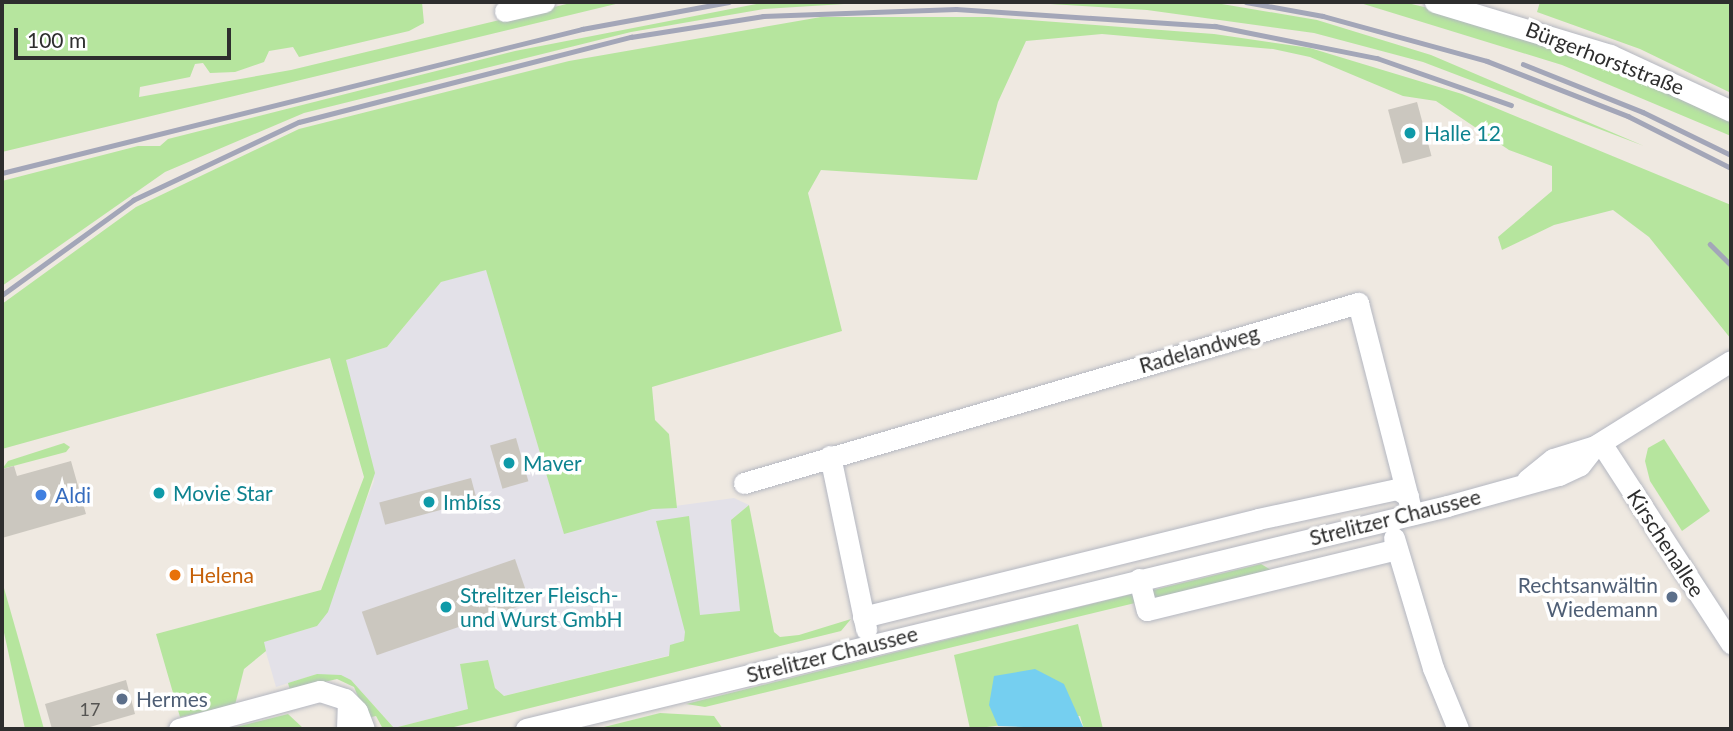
<!DOCTYPE html>
<html>
<head>
<meta charset="utf-8">
<style>
	body { margin:0 }
	#map { position:relative; width:1733px; height:731px; overflow:hidden; background:#efe9e1; font-family:Lato,sans-serif }
	div>[style] { position:absolute }
	.industrial>* { inset:0; background:#e3e1e8 }
	.green>* { inset:0; background:#b6e59e }
	.water>* { inset:0; background:#75cff0 }
	.building>* { inset:0; background:#cbc7bf; transform-origin:0 0 }
	.roads { filter:drop-shadow(0 0 2px #b4b7c1) drop-shadow(0 0 2px #b4b7c1) }
	.minor>* { height:21px; margin:-10.5px; padding:0 10.5px; transform-origin:10.5px; border-radius:10.5px; background:#fff }
	.rail>* { height:4.5px; margin:-2.25px; padding:0 2.25px; transform-origin:2.25px; border-radius:2.25px; background:#a3a6b8 }
	.dots>* { width:19px; height:19px; translate:-50% -50%; box-sizing:border-box; border:4px solid #fff; border-radius:50% }
	span { translate:-50% -50%; white-space:nowrap; text-align:center; line-height:1.15; -webkit-text-stroke:7px #fff; paint-order:stroke }
	.number-label { font-size:18px; color:#555452 }
	.number-label span { -webkit-text-stroke-width:0 }
	.street-label { font-size:21px; color:#2e2e2e }
	.culture-label { font-size:21px; color:#0d838f }
	.left { translate:0 -50%; text-align:left }
	.shop-label { font-size:21px; color:#366cbe }
	.food-label { font-size:21px; color:#c56008 }
	.service-label { font-size:21px; color:#4e5e75 }
	.right { translate:-100% -50%; text-align:right }
	.frame { position:absolute; inset:0; border:4px solid #2e2e2e; pointer-events:none }
	.scale { position:absolute; left:14px; top:28px; width:217px; height:32px; box-sizing:border-box; border:4px solid #2e2e2e; border-top:0; padding-left:9px; font-size:21px; line-height:24px; white-space:nowrap; color:#2e2e2e; -webkit-text-stroke:5px #fff; paint-order:stroke }
</style>
</head>
<body>
<div id="map">
	<div class="industrial">
		<div style="clip-path:polygon(486px 269px,564px 533px,653px 509px,734px 498px,749px 505px,731px 520px,744px 637px,504px 696px,495px 688px,488px 660px,461px 664px,468px 709px,394px 728px,351px 680px,317px 674px,276px 687px,263px 642px,317px 626px,374px 481px,346px 360px,387px 347px,441px 282px)"></div>
	</div>
	<div class="green">
		<div style="clip-path:polygon(2px 2px,422px 2px,424px 23px,409px 31px,299px 57px,293px 47px,269px 51px,264px 62px,235px 72px,210px 73px,203px 63px,195px 64px,190px 77px,140px 87px,139px 97px,291px 70px,575px 2px,624px 2px,2px 152px)"></div>
		<div style="clip-path:polygon(767px 2px,876px 2px,764px 9px,631px 32px,304px 113px,165px 172px,2px 286px,2px 181px,138px 146px,160px 146px,168px 139px,515px 51px)"></div>
		<div style="clip-path:polygon(1018px 2px,1210px 2px,1317px 20px,1431px 55px,1644px 146px,1423px 62px,1314px 33px,1147px 10px)"></div>
		<div style="clip-path:polygon(1357px 2px,1403px 2px,1475px 19px,1606px 62px,1731px 122px,1731px 136px,1562px 65px)"></div>
		<div style="clip-path:polygon(1540px 2px,1731px 2px,1731px 93px,1640px 49px,1537px 12px)"></div>
		<div style="clip-path:polygon(821px 17px,989px 17px,1214px 34px,1310px 48px,1462px 94px,1731px 205px,1731px 339px,1649px 237px,1613px 210px,1554px 225px,1502px 250px,1498px 237px,1552px 191px,1552px 166px,1509px 150px,1436px 101px,1403px 96px,1310px 57px,1273px 49px,1102px 34px,1026px 41px,998px 102px,977px 180px,821px 170px,808px 193px,842px 331px,652px 387px,655px 420px,669px 434px,677px 508px,653px 509px,564px 534px,486px 270px,441px 282px,387px 347px,346px 360px,375px 473px,328px 612px,317px 626px,264px 642px,266px 651px,244px 669px,235px 705px,180px 717px,156px 634px,321px 590px,364px 477px,330px 358px,2px 449px,2px 304px,136px 207px,299px 129px,569px 61px)"></div>
		<div style="clip-path:polygon(1664px 439px,1710px 511px,1682px 531px,1650px 481px,1645px 461px,1648px 448px)"></div>
		<div style="clip-path:polygon(64px 443px,70px 447px,66px 452px,2px 469px,8px 461px)"></div>
		<div style="clip-path:polygon(749px 505px,774px 632px,780px 637px,799px 635px,851px 619px,841px 631px,446px 729px,383px 729px,376px 716px,367px 718px,354px 687px,337px 679px,290px 690px,288px 683px,317px 674px,341px 675px,351px 680px,394px 728px,468px 709px,460px 664px,488px 660px,495px 688px,504px 696px,669px 656px,670px 645px,684px 641px,685px 632px,656px 521px,689px 516px,700px 615px,740px 611px,731px 520px)"></div>
		<div style="clip-path:polygon(1261px 564px,1271px 570px,1148px 603px,1145px 592px)"></div>
		<div style="clip-path:polygon(2px 581px,44px 729px,25px 729px,3px 628px)"></div>
		<div style="clip-path:polygon(1132px 594px,1135px 603px,705px 707px,686px 704px)"></div>
		<div style="clip-path:polygon(1078px 624px,1103px 729px,1084px 729px,1080px 716px,970px 729px,954px 655px)"></div>
		<div style="clip-path:polygon(660px 713px,714px 716px,723px 729px,596px 729px)"></div>
		<div style="clip-path:polygon(288px 714px,304px 729px,228px 729px)"></div>
	</div>
	<div class="water">
		<div style="clip-path:polygon(1035px 669px,1064px 684px,1084px 729px,998px 726px,989px 705px,994px 676px)"></div>
	</div>
	<div class="building">
		<div style="left:1417px;top:102px;width:56px;height:30px;rotate:75deg"></div>
		<div style="left:516px;top:438px;width:45px;height:27px;rotate:74deg"></div>
		<div style="clip-path:polygon(71px 461px,86px 514px,2px 538px,2px 469px,14px 466px,17px 476px)"></div>
		<div style="left:471px;top:478px;width:23px;height:95px;rotate:75deg"></div>
		<div style="left:515px;top:559px;width:46px;height:162px;rotate:71deg"></div>
		<div style="clip-path:polygon(126px 680px,135px 714px,83px 729px,52px 729px,45px 704px)"></div>
	</div>
	<div class="roads">
		<div class="minor">
			<div style="left:1435px;top:2px;width:183px;rotate:16.8deg"></div>
			<div style="left:1610px;top:55px;width:133px;rotate:24.8deg"></div>
			<div style="left:505px;top:11px;width:40px;rotate:-13deg"></div>
			<div style="left:1601px;top:443px;width:239px;rotate:57deg"></div>
			<div style="left:830px;top:456px;width:177px;rotate:78.2deg"></div>
			<div style="left:1527px;top:480px;width:33px;rotate:-39deg"></div>
			<div style="left:1553px;top:459px;width:44px;rotate:-17.2deg"></div>
			<div style="left:1595px;top:446px;width:160px;rotate:-32deg"></div>
			<div style="left:744px;top:483px;width:640px;rotate:-16.34deg"></div>
			<div style="left:1358px;top:303px;width:218px;rotate:75.6deg"></div>
			<div style="left:1394px;top:538px;width:136px;rotate:73.3deg"></div>
			<div style="left:1433px;top:668px;width:66px;rotate:67.7deg"></div>
			<div style="left:1139px;top:579px;width:32px;rotate:76deg"></div>
			<div style="left:1147px;top:610px;width:257px;rotate:-13.7deg"></div>
			<div style="left:863px;top:617px;width:407px;rotate:-13.9deg"></div>
			<div style="left:1258px;top:519px;width:142px;rotate:-12.2deg"></div>
			<div style="left:1397px;top:489px;width:13px;rotate:32deg"></div>
			<div style="left:179px;top:729px;width:146px;rotate:-15.1deg"></div>
			<div style="left:320px;top:691px;width:26px;rotate:18deg"></div>
			<div style="left:345px;top:699px;width:17px;rotate:45deg"></div>
			<div style="left:357px;top:711px;width:19px;rotate:69deg"></div>
			<div style="left:347px;top:729px;width:24px;rotate:-88deg"></div>
			<div style="left:526px;top:729px;width:948px;rotate:-13.61deg"></div>
			<div style="left:1447px;top:506px;width:116px;rotate:-15.5deg"></div>
			<div style="left:1559px;top:475px;width:23px;rotate:-25deg"></div>
			<div style="left:1580px;top:465px;width:24px;rotate:-52deg"></div>
		</div>
	</div>
	<div class="rail">
		<div style="left:1246px;top:2px;width:78px;rotate:10.3deg"></div>
		<div style="left:1323px;top:16px;width:170px;rotate:15.3deg"></div>
		<div style="left:1487px;top:61px;width:151px;rotate:21.3deg"></div>
		<div style="left:1628px;top:116px;width:115px;rotate:26.8deg"></div>
		<div style="left:1523px;top:64px;width:129px;rotate:21.8deg"></div>
		<div style="left:1643px;top:112px;width:98px;rotate:26deg"></div>
		<div style="left:2px;top:173px;width:598px;rotate:-13.94deg"></div>
		<div style="left:582px;top:29px;width:149px;rotate:-10.4deg"></div>
		<div style="left:1710px;top:244px;width:30px;rotate:45deg"></div>
		<div style="left:2px;top:295px;width:162px;rotate:-35.9deg"></div>
		<div style="left:133px;top:200px;width:183px;rotate:-25.2deg"></div>
		<div style="left:299px;top:122px;width:343px;rotate:-14.4deg"></div>
		<div style="left:631px;top:37px;width:134px;rotate:-9deg"></div>
		<div style="left:763px;top:16px;width:193px;rotate:-2.1deg"></div>
		<div style="left:956px;top:9px;width:260px;rotate:3.8deg"></div>
		<div style="left:1215px;top:26px;width:165px;rotate:11.2deg"></div>
		<div style="left:1377px;top:58px;width:142px;rotate:19.3deg"></div>
	</div>
	<div class="dots">
		<div style="left:1410px;top:133px;background:#0f9aa8"></div>
		<div style="left:509px;top:463px;background:#0f9aa8"></div>
		<div style="left:159px;top:493px;background:#0f9aa8"></div>
		<div style="left:41px;top:495px;background:#3f7fe0"></div>
		<div style="left:429px;top:502px;background:#0f9aa8"></div>
		<div style="left:175px;top:575px;background:#e8710a"></div>
		<div style="left:1672px;top:597px;background:#5c6f8a"></div>
		<div style="left:446px;top:607px;background:#0f9aa8"></div>
		<div style="left:122px;top:699px;background:#5c6f8a"></div>
	</div>
	<div class="number-label">
		<span style="left:90px;top:709px">17</span>
	</div>
	<div class="street-label">
		<span style="left:1605px;top:58px;rotate:21deg">Bürgerhorststraße</span>
		<span style="left:1199px;top:349px;rotate:-16deg">Radelandweg</span>
		<span style="left:1395px;top:517px;rotate:-14deg">Strelitzer Chaussee</span>
		<span style="left:1666px;top:543px;rotate:57deg">Kirschenallee</span>
		<span style="left:832px;top:654px;rotate:-14deg">Strelitzer Chaussee</span>
	</div>
	<div class="culture-label">
		<span class="left" style="left:1424px;top:133px">Halle 12</span>
		<span class="left" style="left:523px;top:463px">Maver</span>
		<span class="left" style="left:173px;top:493px">Movie Star</span>
		<span class="left" style="left:443px;top:502px">Imbíss</span>
		<span class="left" style="left:460px;top:607px">Strelitzer Fleisch-<br>und Wurst GmbH</span>
	</div>
	<div class="shop-label">
		<span class="left" style="left:55px;top:495px">Aldi</span>
	</div>
	<div class="food-label">
		<span class="left" style="left:189px;top:575px">Helena</span>
	</div>
	<div class="service-label">
		<span class="right" style="left:1658px;top:597px">Rechtsanwältin<br>Wiedemann</span>
		<span class="left" style="left:136px;top:699px">Hermes</span>
	</div>
	<div class="frame"></div>
	<div class="scale">100 m</div>
</div>
</body>
</html>
